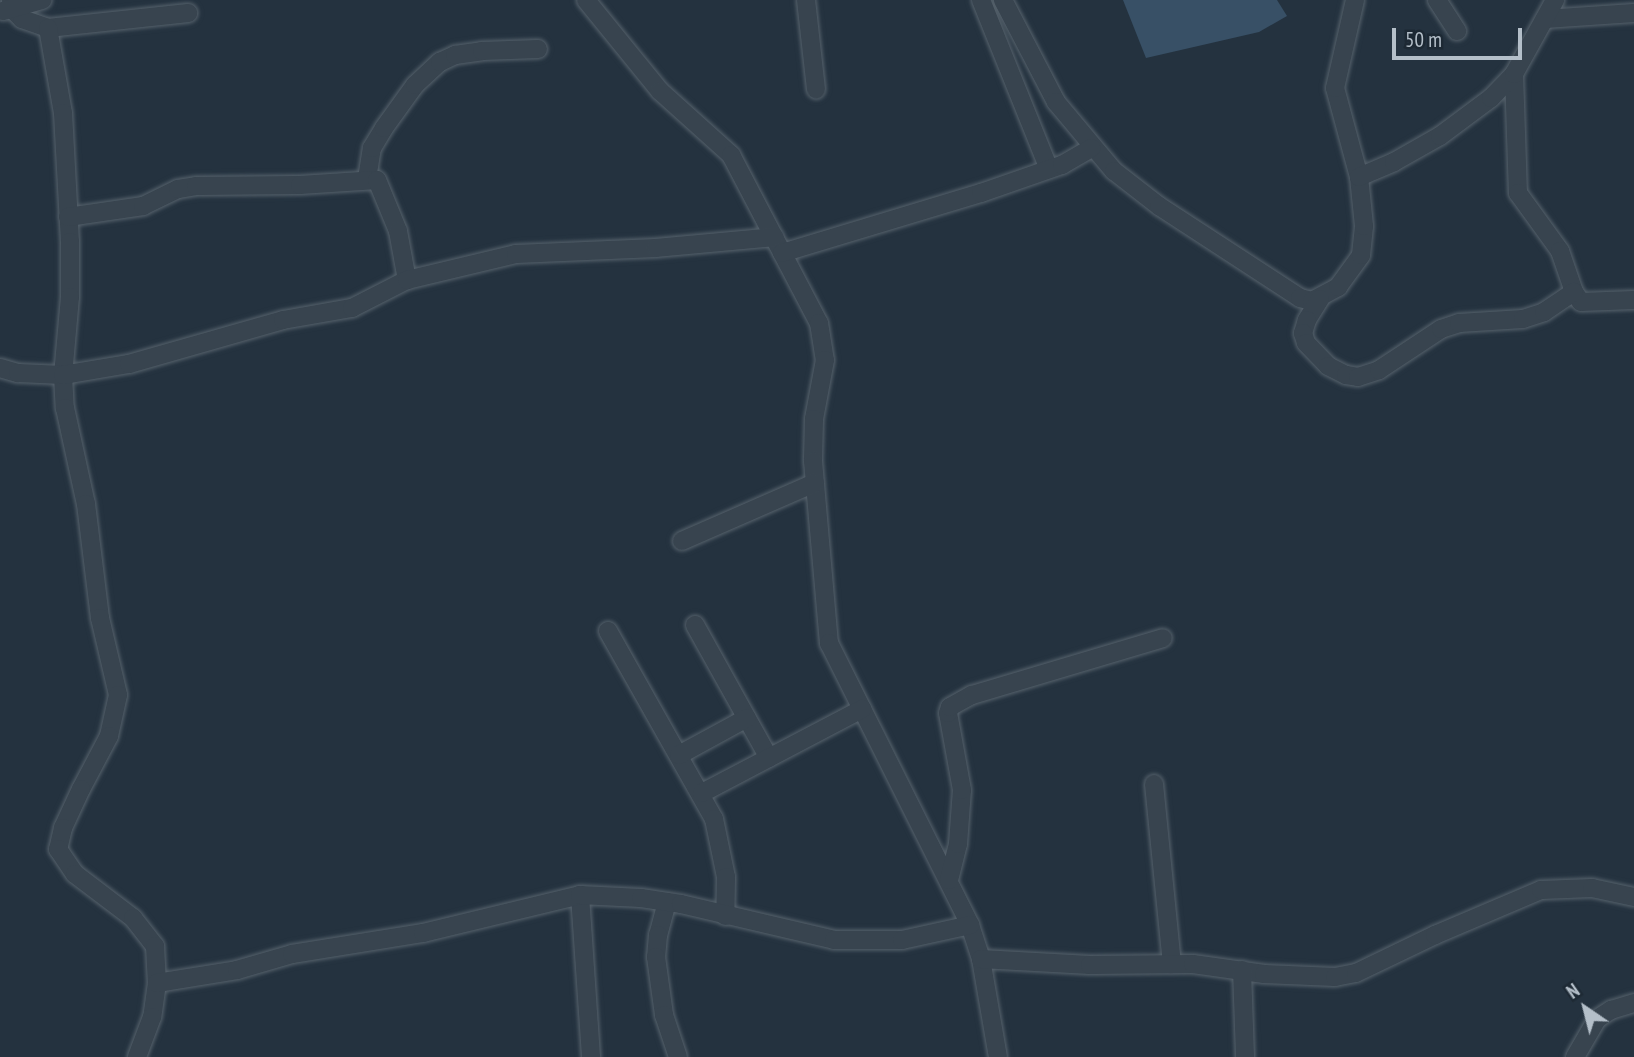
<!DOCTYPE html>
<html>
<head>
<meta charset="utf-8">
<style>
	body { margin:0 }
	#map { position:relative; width:1634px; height:1057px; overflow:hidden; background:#24323f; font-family:"PT Sans Narrow",sans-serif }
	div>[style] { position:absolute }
	.water>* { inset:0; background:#385066 }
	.roads { filter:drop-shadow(0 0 2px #56626c) drop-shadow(0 0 2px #56626c) }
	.minor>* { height:18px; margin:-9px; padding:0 9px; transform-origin:9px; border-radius:9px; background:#38444f }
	span { translate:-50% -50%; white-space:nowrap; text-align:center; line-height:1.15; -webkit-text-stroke:5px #1d2934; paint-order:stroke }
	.north { position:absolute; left:1550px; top:973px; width:70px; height:70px; -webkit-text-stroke:5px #1d2934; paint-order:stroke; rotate:325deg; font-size:19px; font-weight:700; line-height:28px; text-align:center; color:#b4bfc9 }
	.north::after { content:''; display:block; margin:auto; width:24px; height:32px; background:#b4bfc9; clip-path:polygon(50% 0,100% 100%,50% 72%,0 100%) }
	.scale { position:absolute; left:1392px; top:28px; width:130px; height:32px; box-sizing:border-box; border:4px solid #b4bfc9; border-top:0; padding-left:9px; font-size:21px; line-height:24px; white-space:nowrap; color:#b4bfc9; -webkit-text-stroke:5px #1d2934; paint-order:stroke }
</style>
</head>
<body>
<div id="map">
	<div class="water">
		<div style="clip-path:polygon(1123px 0,1277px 0,1287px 16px,1259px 32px,1146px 58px)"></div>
	</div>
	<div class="roads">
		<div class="minor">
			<div style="left:11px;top:0;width:9px;rotate:84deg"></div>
			<div style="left:12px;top:9px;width:14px;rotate:45deg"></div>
			<div style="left:22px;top:19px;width:28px;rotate:19deg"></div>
			<div style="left:48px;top:28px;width:141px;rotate:-6.1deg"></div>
			<div style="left:586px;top:0;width:117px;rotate:50.9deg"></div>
			<div style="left:660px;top:91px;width:96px;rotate:42deg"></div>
			<div style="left:731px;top:155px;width:190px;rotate:62.4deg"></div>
			<div style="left:819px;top:323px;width:37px;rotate:81deg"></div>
			<div style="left:825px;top:360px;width:60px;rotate:100.6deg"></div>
			<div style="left:814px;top:419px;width:42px;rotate:91.4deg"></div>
			<div style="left:813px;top:461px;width:183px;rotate:85deg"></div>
			<div style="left:829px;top:643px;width:315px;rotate:63.4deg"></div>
			<div style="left:970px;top:925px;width:36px;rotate:72deg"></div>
			<div style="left:981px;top:959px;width:99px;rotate:80.2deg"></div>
			<div style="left:806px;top:0;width:90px;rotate:83.6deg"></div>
			<div style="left:981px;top:0;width:182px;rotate:68.1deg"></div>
			<div style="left:1003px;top:0;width:115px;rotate:62.5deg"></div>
			<div style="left:1056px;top:102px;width:90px;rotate:50deg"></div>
			<div style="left:1114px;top:171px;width:57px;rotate:37.9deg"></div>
			<div style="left:1159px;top:206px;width:168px;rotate:33.1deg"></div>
			<div style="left:1300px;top:298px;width:12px;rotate:14deg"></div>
			<div style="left:1312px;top:301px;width:30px;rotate:-28deg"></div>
			<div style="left:1338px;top:287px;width:39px;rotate:-54deg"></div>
			<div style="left:1361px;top:255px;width:29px;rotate:-84deg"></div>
			<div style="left:1364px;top:226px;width:49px;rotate:-95.8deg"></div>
			<div style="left:1359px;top:177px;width:92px;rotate:-105.1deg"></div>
			<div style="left:1335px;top:88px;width:90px;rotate:-77.2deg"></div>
			<div style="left:1437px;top:0;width:37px;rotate:57deg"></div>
			<div style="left:3px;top:11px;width:41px;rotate:-15.8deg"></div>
			<div style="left:1545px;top:19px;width:89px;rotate:-3.9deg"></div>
			<div style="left:48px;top:28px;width:86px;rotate:80deg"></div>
			<div style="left:63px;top:113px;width:129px;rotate:86.9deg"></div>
			<div style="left:70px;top:242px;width:55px;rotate:90deg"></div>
			<div style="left:70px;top:297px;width:78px;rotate:95.1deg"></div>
			<div style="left:63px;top:375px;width:33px;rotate:87deg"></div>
			<div style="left:65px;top:408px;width:98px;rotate:77.7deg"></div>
			<div style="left:86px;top:504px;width:115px;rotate:83deg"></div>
			<div style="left:100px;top:618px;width:79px;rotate:76.8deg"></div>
			<div style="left:118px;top:695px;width:42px;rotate:102.4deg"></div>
			<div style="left:109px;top:736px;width:60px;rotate:117.8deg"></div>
			<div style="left:81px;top:789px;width:43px;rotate:114.8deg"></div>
			<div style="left:63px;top:828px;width:22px;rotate:103deg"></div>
			<div style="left:58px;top:849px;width:30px;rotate:56deg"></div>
			<div style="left:75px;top:874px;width:73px;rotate:37.2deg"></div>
			<div style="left:133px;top:918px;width:36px;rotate:52deg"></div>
			<div style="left:155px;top:946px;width:37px;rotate:87deg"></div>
			<div style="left:157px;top:983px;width:34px;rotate:98deg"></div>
			<div style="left:152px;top:1017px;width:43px;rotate:110.6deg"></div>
			<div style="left:1514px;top:74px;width:119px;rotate:88.1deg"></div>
			<div style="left:1518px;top:193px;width:72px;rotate:54.1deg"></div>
			<div style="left:1560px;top:251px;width:43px;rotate:71.1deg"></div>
			<div style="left:1574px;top:292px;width:12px;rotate:55deg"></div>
			<div style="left:1581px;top:302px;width:53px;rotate:-2.2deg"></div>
			<div style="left:1359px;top:177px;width:38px;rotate:-23deg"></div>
			<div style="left:1394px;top:162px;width:53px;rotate:-29.5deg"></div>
			<div style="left:1440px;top:136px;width:64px;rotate:-36.7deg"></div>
			<div style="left:1491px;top:98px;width:33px;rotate:-46deg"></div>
			<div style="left:1514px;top:74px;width:85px;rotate:-61deg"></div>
			<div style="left:367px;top:179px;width:31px;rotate:-81deg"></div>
			<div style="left:372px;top:148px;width:23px;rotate:-59deg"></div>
			<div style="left:384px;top:128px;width:53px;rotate:-54.2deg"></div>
			<div style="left:415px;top:85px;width:34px;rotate:-43deg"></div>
			<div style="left:440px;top:62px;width:17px;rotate:-25deg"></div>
			<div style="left:455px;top:55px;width:27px;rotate:-8deg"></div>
			<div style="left:482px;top:51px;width:56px;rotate:-2deg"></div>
			<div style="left:68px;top:217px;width:76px;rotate:-8.3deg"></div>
			<div style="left:143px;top:206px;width:39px;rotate:-26deg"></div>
			<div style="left:178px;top:189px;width:18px;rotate:-9deg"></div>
			<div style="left:196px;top:186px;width:104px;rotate:-0.6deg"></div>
			<div style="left:300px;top:185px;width:77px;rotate:-3.7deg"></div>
			<div style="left:377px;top:180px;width:55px;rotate:67.6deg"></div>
			<div style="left:398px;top:231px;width:50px;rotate:79.6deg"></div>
			<div style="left:782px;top:253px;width:208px;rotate:-16.8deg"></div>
			<div style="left:981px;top:193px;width:86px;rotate:-19.1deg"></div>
			<div style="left:1062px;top:165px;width:34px;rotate:-30deg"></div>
			<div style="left:1320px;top:299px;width:25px;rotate:122deg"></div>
			<div style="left:1307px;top:320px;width:14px;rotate:107deg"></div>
			<div style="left:1303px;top:333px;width:10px;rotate:73deg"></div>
			<div style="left:1306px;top:343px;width:32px;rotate:46deg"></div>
			<div style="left:1328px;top:366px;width:20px;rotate:27deg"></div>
			<div style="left:1346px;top:375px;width:12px;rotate:9deg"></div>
			<div style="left:1358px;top:377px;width:22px;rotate:-18deg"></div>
			<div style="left:1379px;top:370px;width:74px;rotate:-33.5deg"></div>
			<div style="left:1441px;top:329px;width:19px;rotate:-18deg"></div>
			<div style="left:1459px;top:323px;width:64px;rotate:-3.6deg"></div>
			<div style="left:1523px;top:319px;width:22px;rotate:-18deg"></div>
			<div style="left:1544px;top:312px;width:36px;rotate:-34deg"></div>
			<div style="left:0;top:368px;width:19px;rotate:16deg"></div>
			<div style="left:18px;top:373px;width:45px;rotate:2.5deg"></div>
			<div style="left:63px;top:375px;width:67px;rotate:-9.5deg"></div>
			<div style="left:129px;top:364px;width:160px;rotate:-15.9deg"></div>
			<div style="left:283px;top:320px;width:70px;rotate:-9.9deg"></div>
			<div style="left:352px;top:308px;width:62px;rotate:-27deg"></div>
			<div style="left:407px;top:280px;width:112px;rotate:-13.4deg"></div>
			<div style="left:516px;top:254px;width:140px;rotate:-2.5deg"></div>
			<div style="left:656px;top:248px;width:119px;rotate:-5.3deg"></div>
			<div style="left:682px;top:541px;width:145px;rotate:-23.6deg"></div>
			<div style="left:695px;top:625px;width:152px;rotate:60.9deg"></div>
			<div style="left:608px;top:631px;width:216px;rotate:60.6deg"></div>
			<div style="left:714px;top:819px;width:59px;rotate:78.3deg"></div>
			<div style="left:726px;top:877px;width:39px;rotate:91deg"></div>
			<div style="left:679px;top:755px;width:77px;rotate:-28.6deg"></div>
			<div style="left:1154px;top:784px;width:181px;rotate:84.3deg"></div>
			<div style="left:702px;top:793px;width:181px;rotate:-27.7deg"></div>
			<div style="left:949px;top:880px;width:37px;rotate:-76deg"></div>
			<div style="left:958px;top:844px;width:54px;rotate:-85.8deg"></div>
			<div style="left:962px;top:790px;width:78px;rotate:-100.3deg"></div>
			<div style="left:948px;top:713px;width:6px;rotate:-72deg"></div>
			<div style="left:950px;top:707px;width:25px;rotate:-29deg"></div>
			<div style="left:972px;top:695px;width:199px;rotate:-16.6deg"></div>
			<div style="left:580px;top:895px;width:162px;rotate:86.1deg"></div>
			<div style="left:667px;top:902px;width:34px;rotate:105deg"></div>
			<div style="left:658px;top:935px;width:22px;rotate:95deg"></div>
			<div style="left:656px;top:957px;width:59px;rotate:82.1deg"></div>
			<div style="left:664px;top:1015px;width:44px;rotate:71.6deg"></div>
			<div style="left:981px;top:959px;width:109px;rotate:3.2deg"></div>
			<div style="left:1090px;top:965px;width:103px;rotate:-0.6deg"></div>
			<div style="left:1193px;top:964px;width:72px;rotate:8deg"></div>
			<div style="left:1264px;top:974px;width:71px;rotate:2.4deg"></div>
			<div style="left:1335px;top:977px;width:21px;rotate:-11deg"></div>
			<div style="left:1356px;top:973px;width:88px;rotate:-25.7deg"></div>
			<div style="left:1435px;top:935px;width:115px;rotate:-23deg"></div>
			<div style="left:1541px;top:890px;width:51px;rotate:-2.2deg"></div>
			<div style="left:1592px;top:888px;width:43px;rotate:12.1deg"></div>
			<div style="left:1242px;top:970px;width:87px;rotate:88deg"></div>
			<div style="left:157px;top:983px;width:81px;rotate:-9.2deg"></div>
			<div style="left:237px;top:970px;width:57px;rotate:-16.2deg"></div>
			<div style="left:292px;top:954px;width:133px;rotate:-9.1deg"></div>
			<div style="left:423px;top:933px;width:162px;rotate:-13.6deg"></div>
			<div style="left:580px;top:895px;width:61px;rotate:2.8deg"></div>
			<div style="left:641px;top:898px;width:40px;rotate:8.5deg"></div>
			<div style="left:681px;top:904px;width:157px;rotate:13.2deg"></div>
			<div style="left:834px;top:940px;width:68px"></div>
			<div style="left:902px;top:940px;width:70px;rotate:-12.4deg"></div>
			<div style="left:1575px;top:1057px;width:44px;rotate:-59.9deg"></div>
			<div style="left:1597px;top:1019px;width:17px;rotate:-33deg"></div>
			<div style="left:1611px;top:1010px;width:24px;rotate:-17deg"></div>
		</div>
	</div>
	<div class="north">N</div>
	<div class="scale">50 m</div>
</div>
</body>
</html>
